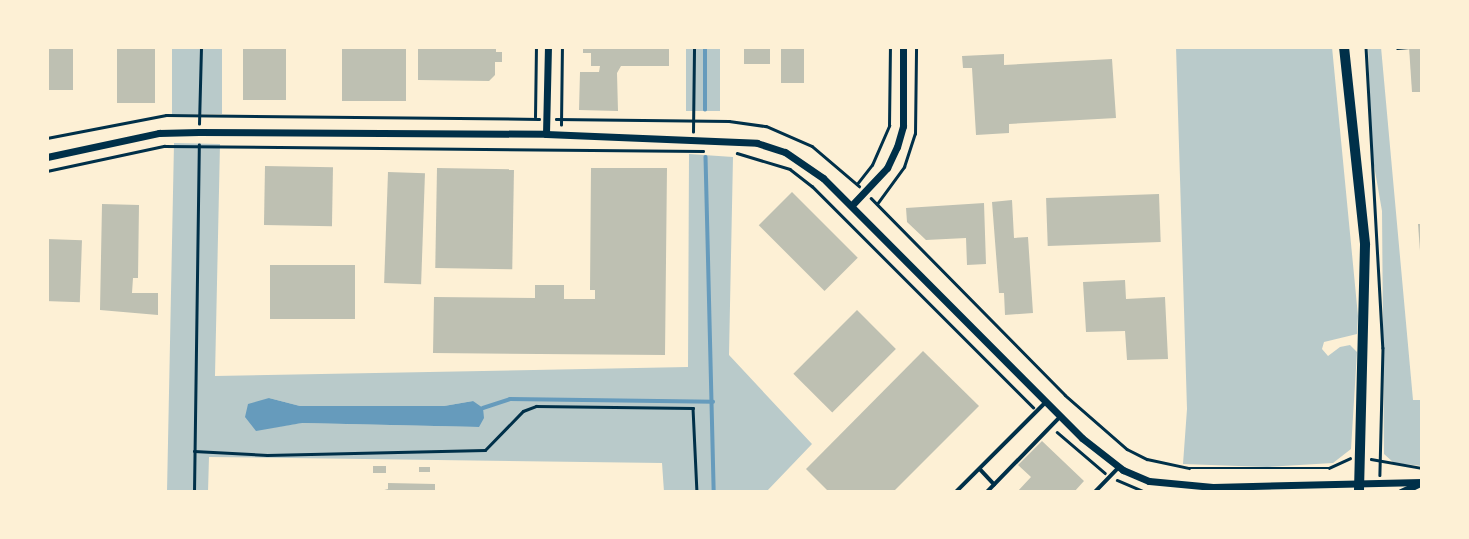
<!DOCTYPE html>
<html>
<head>
<meta charset="utf-8">
<style>
	body { margin:0 }
	#map { position:relative; width:1469px; height:539px; overflow:hidden; background:#fdf0d5; font-family:"DejaVu Sans",sans-serif }
	div>[style] { position:absolute }
	.green>* { inset:0; background:#b9caca; transform-origin:0 0 }
	.water>* { inset:0; background:#669bbc }
	.stream>* { height:3.5px; margin:-1.75px; padding:0 1.75px; transform-origin:1.75px; border-radius:1.75px; background:#669bbc }
	.building>* { inset:0; background:#bec0b2; transform-origin:0 0 }
	.path>* { height:2.5px; margin:-1.25px; padding:0 1.25px; transform-origin:1.25px; border-radius:1.25px; background:#003049 }
	.service>* { height:3.5px; margin:-1.75px; padding:0 1.75px; transform-origin:1.75px; border-radius:1.75px; background:#003049 }
	.minor>* { height:7px; margin:-3.5px; padding:0 3.5px; transform-origin:3.5px; border-radius:3.5px; background:#003049 }
	.secondary>* { height:10px; margin:-5px; padding:0 5px; transform-origin:5px; border-radius:5px; background:#003049 }
	span { translate:-50% -50%; white-space:nowrap; text-align:center; line-height:1.15; -webkit-text-stroke:7px #fdf0d5; paint-order:stroke }
	.frame { position:absolute; inset:0; border:49px solid #fdf0d5; pointer-events:none }
</style>
</head>
<body>
<div id="map">
	<div class="green">
		<div style="left:172px;top:47px;width:50px;height:67px"></div>
		<div style="left:686px;top:47px;width:34px;height:64px"></div>
		<div style="clip-path:polygon(1176px 47px,1332px 47px,1358px 316px,1357px 334px,1324px 342px,1322px 349px,1328px 356px,1340px 347px,1350px 345px,1357px 352px,1351px 449px,1333px 463px,1267px 467px,1183px 464px,1187px 409px)"></div>
		<div style="clip-path:polygon(1368px 47px,1381px 47px,1413px 400px,1422px 400px,1422px 466px,1394px 463px,1384px 454px,1382px 211px,1372px 154px)"></div>
		<div style="clip-path:polygon(evenodd,174px 143px,220px 144px,215px 376px,688px 367px,689px 154px,733px 157px,729px 355px,812px 444px,766px 492px,664px 492px,662px 463px,209px 457px,208px 492px,167px 492px,174px 143px,269px 398px,300px 406px,444px 406px,473px 401px,479px 427px,301px 423px,256px 430px,269px 398px)"></div>
	</div>
	<div class="water">
		<div style="clip-path:polygon(269px 398px,300px 406px,444px 406px,473px 401px,483px 408px,484px 418px,479px 427px,302px 423px,256px 431px,245px 417px,248px 404px)"></div>
	</div>
	<div class="stream">
		<div style="left:705px;top:110px;width:63px;rotate:-90deg"></div>
		<div style="left:706px;top:157px;width:335px;rotate:88.6deg"></div>
		<div style="left:483px;top:408px;width:28px;rotate:-18deg"></div>
		<div style="left:510px;top:399px;width:203px;rotate:0.8deg"></div>
	</div>
	<div class="building">
		<div style="left:47px;top:47px;width:26px;height:43px"></div>
		<div style="left:117px;top:47px;width:38px;height:56px"></div>
		<div style="left:243px;top:47px;width:43px;height:53px"></div>
		<div style="left:342px;top:47px;width:64px;height:54px"></div>
		<div style="clip-path:polygon(418px 47px,496px 47px,496px 52px,502px 52px,502px 62px,495px 62px,495px 75px,489px 81px,418px 80px)"></div>
		<div style="clip-path:polygon(583px 47px,669px 47px,669px 66px,621px 66px,617px 73px,618px 111px,579px 110px,580px 72px,599px 72px,600px 66px,591px 66px,591px 53px,583px 53px)"></div>
		<div style="left:744px;top:47px;width:26px;height:17px"></div>
		<div style="left:781px;top:47px;width:23px;height:36px"></div>
		<div style="clip-path:polygon(1409px 47px,1422px 47px,1422px 92px,1412px 92px)"></div>
		<div style="clip-path:polygon(1004px 54px,1004px 65px,1112px 59px,1116px 118px,1009px 124px,1009px 133px,976px 135px,972px 68px,963px 68px,962px 56px)"></div>
		<div style="left:265px;top:166px;width:68px;height:59px;rotate:1deg"></div>
		<div style="left:437px;top:168px;width:77px;height:100px;rotate:1deg"></div>
		<div style="clip-path:polygon(591px 168px,667px 168px,665px 355px,433px 353px,434px 297px,535px 298px,535px 285px,564px 285px,564px 299px,595px 299px,595px 290px,590px 290px)"></div>
		<div style="left:388px;top:172px;width:37px;height:111px;rotate:2deg"></div>
		<div style="left:792px;top:192px;width:93px;height:47px;rotate:45deg"></div>
		<div style="left:1159px;top:194px;width:48px;height:113px;rotate:88deg"></div>
		<div style="clip-path:polygon(1012px 200px,1014px 238px,1028px 237px,1033px 313px,1005px 315px,1004px 293px,999px 293px,992px 202px)"></div>
		<div style="clip-path:polygon(984px 203px,986px 264px,967px 265px,966px 238px,926px 240px,907px 222px,906px 208px)"></div>
		<div style="clip-path:polygon(102px 204px,139px 205px,138px 278px,133px 278px,132px 293px,158px 293px,158px 315px,100px 310px)"></div>
		<div style="clip-path:polygon(1418px 224px,1422px 224px,1422px 251px,1420px 251px)"></div>
		<div style="left:47px;top:239px;width:35px;height:62px;rotate:2deg"></div>
		<div style="left:270px;top:265px;width:85px;height:54px"></div>
		<div style="clip-path:polygon(1125px 280px,1126px 299px,1165px 297px,1168px 359px,1127px 360px,1125px 331px,1086px 332px,1083px 282px)"></div>
		<div style="left:857px;top:310px;width:55px;height:90px;rotate:45deg"></div>
		<div style="clip-path:polygon(923px 351px,979px 406px,893px 492px,829px 492px,806px 469px)"></div>
		<div style="clip-path:polygon(1042px 441px,1084px 481px,1074px 492px,1017px 492px,1031px 477px,1018px 465px)"></div>
		<div style="left:373px;top:466px;width:13px;height:7px"></div>
		<div style="left:419px;top:467px;width:11px;height:5px"></div>
		<div style="clip-path:polygon(388px 483px,435px 484px,435px 492px,377px 492px,388px 489px)"></div>
	</div>
	<div class="path">
		<div style="left:1366px;top:47px;width:301px;rotate:86.8deg"></div>
		<div style="left:1383px;top:348px;width:127px;rotate:91.4deg"></div>
		<div style="left:1397px;top:48px;width:12px;rotate:-5deg"></div>
		<div style="left:535px;top:117px;width:70px;rotate:-89.2deg"></div>
		<div style="left:556px;top:119px;width:173px;rotate:0.7deg"></div>
		<div style="left:729px;top:121px;width:37px;rotate:8deg"></div>
		<div style="left:766px;top:126px;width:50px;rotate:23.5deg"></div>
		<div style="left:812px;top:146px;width:62px;rotate:40.4deg"></div>
		<div style="left:199px;top:124px;width:77px;rotate:-88.5deg"></div>
		<div style="left:561px;top:125px;width:78px;rotate:-89.3deg"></div>
		<div style="left:693px;top:132px;width:85px;rotate:-89.3deg"></div>
		<div style="left:47px;top:138px;width:121px;rotate:-10.9deg"></div>
		<div style="left:166px;top:115px;width:373px;rotate:0.6deg"></div>
		<div style="left:737px;top:153px;width:55px;rotate:16.8deg"></div>
		<div style="left:790px;top:169px;width:28px;rotate:38deg"></div>
		<div style="left:812px;top:186px;width:313px;rotate:45deg"></div>
		<div style="left:47px;top:171px;width:120px;rotate:-12.1deg"></div>
		<div style="left:164px;top:146px;width:539px;rotate:0.53deg"></div>
		<div style="left:857px;top:184px;width:24px;rotate:-52deg"></div>
		<div style="left:872px;top:165px;width:43px;rotate:-66.4deg"></div>
		<div style="left:889px;top:126px;width:79px;rotate:-89.3deg"></div>
		<div style="left:871px;top:198px;width:276px;rotate:45.4deg"></div>
		<div style="left:1065px;top:395px;width:82px;rotate:41.1deg"></div>
		<div style="left:1127px;top:449px;width:22px;rotate:27deg"></div>
		<div style="left:1147px;top:459px;width:43px;rotate:12.1deg"></div>
		<div style="left:1189px;top:468px;width:140px"></div>
		<div style="left:1329px;top:468px;width:23px;rotate:-25deg"></div>
		<div style="left:877px;top:204px;width:46px;rotate:-53.9deg"></div>
		<div style="left:904px;top:167px;width:35px;rotate:-72deg"></div>
		<div style="left:915px;top:134px;width:87px;rotate:-89.3deg"></div>
		<div style="left:1057px;top:432px;width:63px;rotate:40.5deg"></div>
		<div style="left:194px;top:451px;width:73px;rotate:3.1deg"></div>
		<div style="left:267px;top:455px;width:218px;rotate:-1.3deg"></div>
		<div style="left:485px;top:450px;width:54px;rotate:-45.7deg"></div>
		<div style="left:523px;top:411px;width:14px;rotate:-21deg"></div>
		<div style="left:536px;top:406px;width:157px;rotate:0.7deg"></div>
		<div style="left:693px;top:408px;width:84px;rotate:87.3deg"></div>
		<div style="left:1371px;top:459px;width:52px;rotate:10deg"></div>
		<div style="left:1117px;top:480px;width:30px;rotate:23deg"></div>
		<div style="left:194px;top:492px;width:347px;rotate:-89.2deg"></div>
	</div>
	<div class="service">
		<div style="left:980px;top:469px;width:21px;rotate:47deg"></div>
		<div style="left:956px;top:492px;width:127px;rotate:-45deg"></div>
		<div style="left:987px;top:492px;width:106px;rotate:-45.8deg"></div>
		<div style="left:1095px;top:492px;width:33px;rotate:-46deg"></div>
	</div>
	<div class="minor">
		<div style="left:546px;top:134px;width:87px;rotate:-88.7deg"></div>
		<div style="left:47px;top:157px;width:115px;rotate:-12.1deg"></div>
		<div style="left:159px;top:133px;width:40px;rotate:-1.4deg"></div>
		<div style="left:199px;top:132px;width:347px;rotate:0.3deg"></div>
		<div style="left:546px;top:134px;width:211px;rotate:2.4deg"></div>
		<div style="left:757px;top:143px;width:29px;rotate:18deg"></div>
		<div style="left:785px;top:152px;width:46px;rotate:34.4deg"></div>
		<div style="left:823px;top:178px;width:367px;rotate:45.1deg"></div>
		<div style="left:1082px;top:438px;width:52px;rotate:38deg"></div>
		<div style="left:1123px;top:470px;width:28px;rotate:23deg"></div>
		<div style="left:1149px;top:481px;width:64px;rotate:5.4deg"></div>
		<div style="left:1213px;top:487px;width:209px;rotate:-1.4deg"></div>
		<div style="left:852px;top:205px;width:51px;rotate:-46.6deg"></div>
		<div style="left:887px;top:168px;width:23px;rotate:-65deg"></div>
		<div style="left:897px;top:147px;width:22px;rotate:-74deg"></div>
		<div style="left:903px;top:126px;width:79px;rotate:-90deg"></div>
		<div style="left:1401px;top:492px;width:21px;rotate:-25deg"></div>
	</div>
	<div class="secondary">
		<div style="left:1344px;top:47px;width:199px;rotate:83.9deg"></div>
		<div style="left:1365px;top:245px;width:247px;rotate:91.4deg"></div>
	</div>
	<div class="frame"></div>
</div>
</body>
</html>
